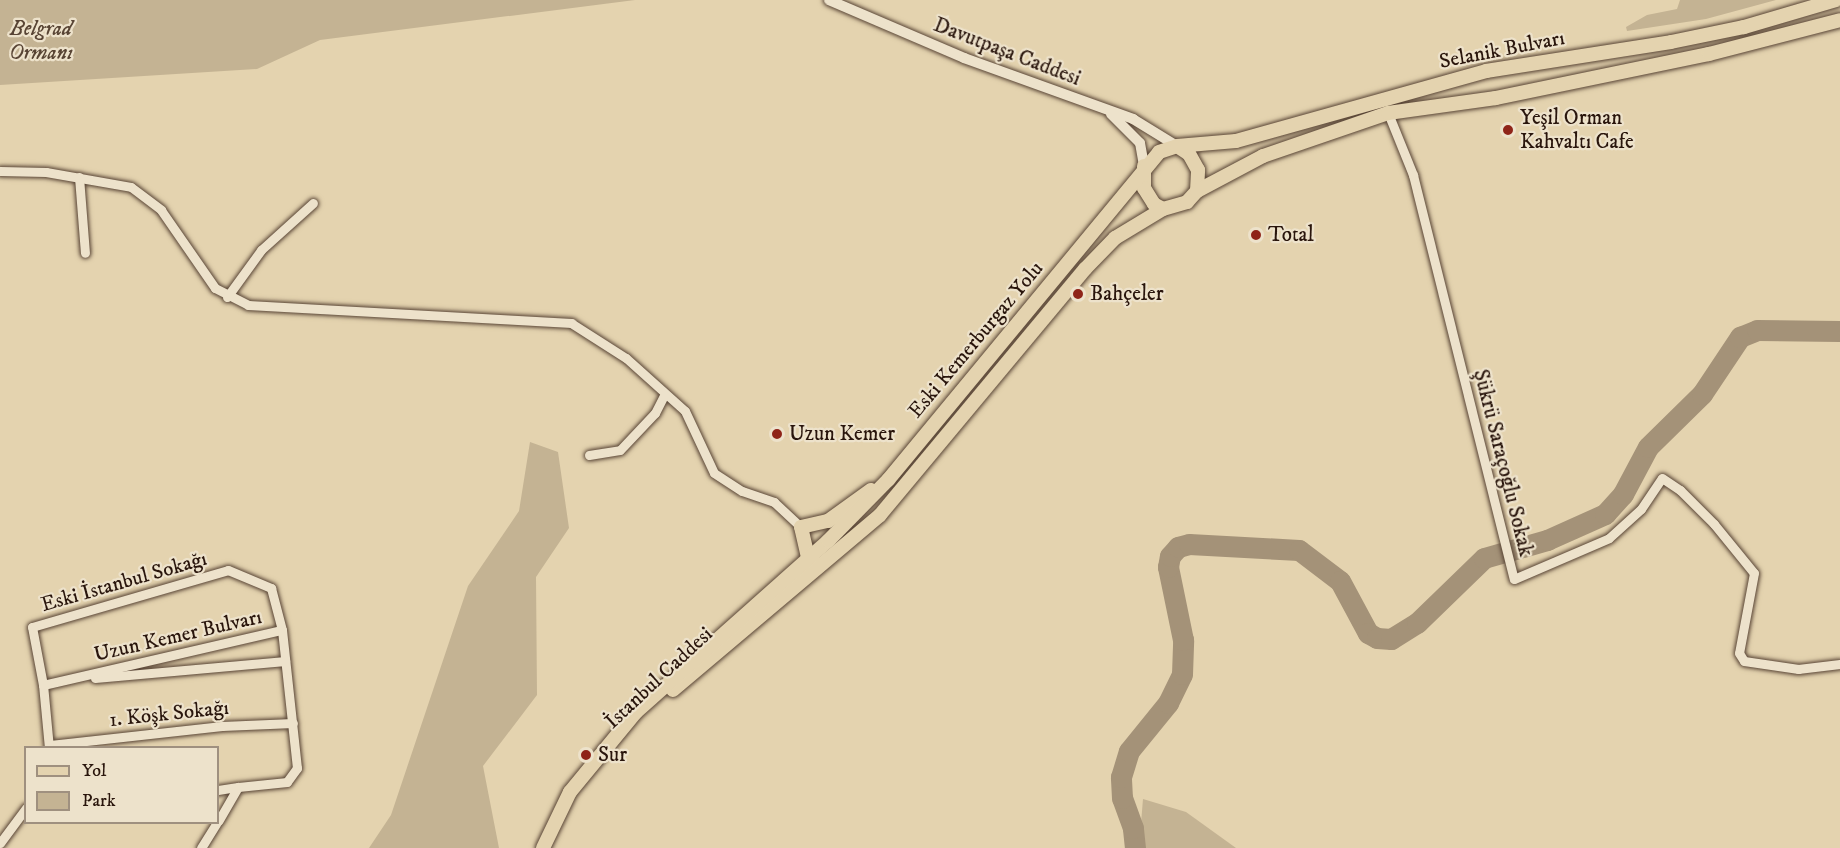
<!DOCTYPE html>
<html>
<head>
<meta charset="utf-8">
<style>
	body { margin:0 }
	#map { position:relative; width:1840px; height:848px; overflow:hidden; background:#e4d3af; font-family:"IM FELL DW Pica",serif }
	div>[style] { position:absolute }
	.green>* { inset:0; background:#c4b393 }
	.river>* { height:21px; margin:-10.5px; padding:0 10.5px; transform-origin:10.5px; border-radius:10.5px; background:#a49278 }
	.roads { filter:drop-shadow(0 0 2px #584435) drop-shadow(0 0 2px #584435) }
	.minor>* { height:9px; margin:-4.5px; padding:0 4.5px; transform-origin:4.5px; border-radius:4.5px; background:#ede2cb }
	.tertiary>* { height:10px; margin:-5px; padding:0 5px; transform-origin:5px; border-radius:5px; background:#ede2cb }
	.primary>* { height:14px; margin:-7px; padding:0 7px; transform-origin:7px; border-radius:7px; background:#e4d3af }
	.dots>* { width:16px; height:16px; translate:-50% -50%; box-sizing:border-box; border:3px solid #ede2cb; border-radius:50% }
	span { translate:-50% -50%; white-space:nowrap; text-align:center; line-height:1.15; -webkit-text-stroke:4.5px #ede2cb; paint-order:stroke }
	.park-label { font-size:21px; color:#584434; font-style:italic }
	.street-label { font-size:21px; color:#29150c }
	.poi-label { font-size:21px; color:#29150c }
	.left { translate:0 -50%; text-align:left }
	.legend { position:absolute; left:24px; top:746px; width:195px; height:78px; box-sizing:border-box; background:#ede2cb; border:2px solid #9f907f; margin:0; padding:8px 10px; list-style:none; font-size:18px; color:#29150c }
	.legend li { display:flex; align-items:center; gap:12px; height:30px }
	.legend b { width:30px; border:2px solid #9f907f }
</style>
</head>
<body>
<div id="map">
	<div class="green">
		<div style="clip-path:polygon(0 0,635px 0,320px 40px,257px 69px,0 85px)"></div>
		<div style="clip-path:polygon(1680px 0,1776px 0,1706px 19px,1627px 31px,1626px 27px,1647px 15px,1677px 9px)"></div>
		<div style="clip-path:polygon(530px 442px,558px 452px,569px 528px,536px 577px,537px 695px,483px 766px,499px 848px,369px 848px,391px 815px,468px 586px,519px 511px)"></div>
		<div style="clip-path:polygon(1143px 799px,1186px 812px,1236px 848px,1139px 848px)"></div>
	</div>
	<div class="river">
		<div style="left:1135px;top:848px;width:20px;rotate:-96deg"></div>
		<div style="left:1133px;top:828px;width:32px;rotate:-110deg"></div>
		<div style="left:1122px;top:798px;width:21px;rotate:-93deg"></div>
		<div style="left:1121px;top:777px;width:27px;rotate:-73deg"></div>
		<div style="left:1129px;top:751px;width:62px;rotate:-50.9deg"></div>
		<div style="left:1168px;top:703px;width:32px;rotate:-64deg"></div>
		<div style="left:1182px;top:674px;width:34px;rotate:-88deg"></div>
		<div style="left:1183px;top:640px;width:75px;rotate:-101.6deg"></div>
		<div style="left:1168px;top:567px;width:11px;rotate:-80deg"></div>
		<div style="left:1170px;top:556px;width:12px;rotate:-48deg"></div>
		<div style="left:1178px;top:547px;width:11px;rotate:-15deg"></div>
		<div style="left:1189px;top:544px;width:110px;rotate:3.1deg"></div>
		<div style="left:1299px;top:550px;width:51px;rotate:37.1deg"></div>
		<div style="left:1340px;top:581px;width:59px;rotate:61.7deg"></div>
		<div style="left:1368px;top:633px;width:10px;rotate:29deg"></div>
		<div style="left:1377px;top:638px;width:14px;rotate:4deg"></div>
		<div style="left:1391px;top:639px;width:31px;rotate:-32deg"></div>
		<div style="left:1417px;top:623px;width:93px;rotate:-44.1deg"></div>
		<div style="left:1484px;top:558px;width:66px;rotate:-15.9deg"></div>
		<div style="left:1547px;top:540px;width:64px;rotate:-24.1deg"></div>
		<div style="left:1605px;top:514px;width:27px;rotate:-48deg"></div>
		<div style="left:1623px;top:494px;width:53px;rotate:-62deg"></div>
		<div style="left:1648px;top:447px;width:76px;rotate:-44.5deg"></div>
		<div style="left:1702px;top:394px;width:69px;rotate:-56.3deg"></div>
		<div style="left:1740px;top:337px;width:18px;rotate:-22deg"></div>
		<div style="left:1757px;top:330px;width:83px;rotate:0.7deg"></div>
	</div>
	<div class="roads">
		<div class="minor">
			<div style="left:1388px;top:113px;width:67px;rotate:68deg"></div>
			<div style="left:1413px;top:175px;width:416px;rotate:76deg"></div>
			<div style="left:1514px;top:579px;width:103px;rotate:-23.3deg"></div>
			<div style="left:1609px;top:538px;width:43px;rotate:-42.2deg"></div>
			<div style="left:1641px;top:509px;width:37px;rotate:-56deg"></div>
			<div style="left:1662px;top:478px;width:22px;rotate:34deg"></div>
			<div style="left:1680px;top:490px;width:48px;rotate:45deg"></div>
			<div style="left:1714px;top:524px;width:63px;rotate:50.8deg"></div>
			<div style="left:1754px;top:573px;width:81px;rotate:100.6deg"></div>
			<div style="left:1739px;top:653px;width:9px;rotate:58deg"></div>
			<div style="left:1744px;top:661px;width:55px;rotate:8.4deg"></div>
			<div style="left:1798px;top:669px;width:42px;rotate:-6.8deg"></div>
			<div style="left:0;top:171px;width:46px;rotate:1.2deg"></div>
			<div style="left:46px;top:172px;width:86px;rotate:10deg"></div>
			<div style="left:131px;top:187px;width:38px;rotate:37deg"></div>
			<div style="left:161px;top:210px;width:95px;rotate:55.3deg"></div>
			<div style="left:215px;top:288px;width:37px;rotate:27deg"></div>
			<div style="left:248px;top:305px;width:324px;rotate:3.2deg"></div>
			<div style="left:571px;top:323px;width:65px;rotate:32.5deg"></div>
			<div style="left:626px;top:358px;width:79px;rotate:41.9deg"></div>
			<div style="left:685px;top:411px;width:68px;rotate:64.9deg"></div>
			<div style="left:714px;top:473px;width:33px;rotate:33deg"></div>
			<div style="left:742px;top:491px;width:34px;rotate:19deg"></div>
			<div style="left:774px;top:502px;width:37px;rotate:43deg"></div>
			<div style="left:79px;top:177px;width:76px;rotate:85.5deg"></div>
			<div style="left:227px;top:297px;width:58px;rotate:-54.1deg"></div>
			<div style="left:261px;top:250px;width:70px;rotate:-42.1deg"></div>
			<div style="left:589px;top:455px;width:31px;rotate:-9deg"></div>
			<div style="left:620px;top:450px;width:51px;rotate:-46.6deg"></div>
			<div style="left:655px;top:413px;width:20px;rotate:-63deg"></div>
			<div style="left:95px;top:678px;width:191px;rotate:-5.1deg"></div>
			<div style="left:43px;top:685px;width:245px;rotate:-13deg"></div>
			<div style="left:50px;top:745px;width:173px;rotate:-6.3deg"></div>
			<div style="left:222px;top:726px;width:71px;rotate:-2.4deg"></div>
			<div style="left:49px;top:748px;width:63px;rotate:-95.4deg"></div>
			<div style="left:43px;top:685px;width:59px;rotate:-100.7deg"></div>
			<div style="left:32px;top:627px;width:204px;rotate:-16.2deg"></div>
			<div style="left:228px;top:570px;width:47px;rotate:22.7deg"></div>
			<div style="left:271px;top:588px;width:43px;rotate:75.3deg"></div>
			<div style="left:282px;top:630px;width:139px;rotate:83.8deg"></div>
			<div style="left:297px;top:768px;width:17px;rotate:126deg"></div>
			<div style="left:287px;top:782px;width:49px;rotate:174.2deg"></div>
			<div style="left:238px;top:787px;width:39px;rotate:120deg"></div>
			<div style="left:218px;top:790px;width:20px;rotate:-9deg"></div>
			<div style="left:0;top:843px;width:44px;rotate:-53.4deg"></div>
			<div style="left:201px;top:848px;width:31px;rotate:-58deg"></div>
		</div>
		<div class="tertiary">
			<div style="left:829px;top:0;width:147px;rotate:23.2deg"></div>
			<div style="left:964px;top:58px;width:180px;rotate:19.8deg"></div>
			<div style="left:1133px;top:119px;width:52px;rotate:31.5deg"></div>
			<div style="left:1111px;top:114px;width:41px;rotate:45deg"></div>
			<div style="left:1140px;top:143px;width:23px;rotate:80deg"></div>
		</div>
		<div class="primary">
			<div style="left:1144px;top:166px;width:22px;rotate:90deg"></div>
			<div style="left:1144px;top:188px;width:19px;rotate:58deg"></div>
			<div style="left:1154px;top:204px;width:10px;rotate:29deg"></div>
			<div style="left:1163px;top:209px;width:25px;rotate:-16deg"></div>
			<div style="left:1187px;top:202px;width:15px;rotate:-48deg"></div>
			<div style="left:1197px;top:191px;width:21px;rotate:-87deg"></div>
			<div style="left:1198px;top:170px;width:18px;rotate:-119deg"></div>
			<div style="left:1189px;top:154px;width:14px;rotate:-146deg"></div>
			<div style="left:1197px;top:191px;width:75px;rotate:-27.9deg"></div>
			<div style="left:1263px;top:156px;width:132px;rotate:-19deg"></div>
			<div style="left:1388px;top:113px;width:109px;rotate:-7.9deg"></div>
			<div style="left:1496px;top:98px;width:217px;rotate:-11.7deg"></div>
			<div style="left:1709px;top:54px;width:135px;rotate:-14.5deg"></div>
			<div style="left:801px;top:527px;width:28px;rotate:-13deg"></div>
			<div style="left:828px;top:521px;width:53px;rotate:-35.8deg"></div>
			<div style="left:801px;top:527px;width:32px;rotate:77deg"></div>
			<div style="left:808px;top:558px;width:5px;rotate:22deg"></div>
			<div style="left:673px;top:690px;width:271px;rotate:-40.2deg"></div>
			<div style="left:880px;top:515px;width:320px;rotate:-50.2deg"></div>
			<div style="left:1085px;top:269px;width:43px;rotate:-45.9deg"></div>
			<div style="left:1115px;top:238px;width:56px;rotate:-31.1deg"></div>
			<div style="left:543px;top:848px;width:62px;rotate:-64.3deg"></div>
			<div style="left:570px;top:792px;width:104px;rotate:-50.5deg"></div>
			<div style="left:636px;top:712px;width:257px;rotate:-41.7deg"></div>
			<div style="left:828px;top:541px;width:86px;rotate:-45.5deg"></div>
			<div style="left:888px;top:480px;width:425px;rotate:-50.4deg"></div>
			<div style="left:1159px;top:152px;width:19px;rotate:-18deg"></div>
			<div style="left:1177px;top:146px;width:59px;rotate:-4.8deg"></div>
			<div style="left:1236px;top:141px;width:260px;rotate:-15.6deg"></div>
			<div style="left:1486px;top:71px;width:187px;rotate:-8.9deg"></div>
			<div style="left:1671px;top:42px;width:75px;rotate:-11.6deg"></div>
			<div style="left:1744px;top:27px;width:96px;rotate:-16.4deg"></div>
		</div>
	</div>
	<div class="dots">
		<div style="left:1508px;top:130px;background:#8f2418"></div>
		<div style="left:1256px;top:235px;background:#8f2418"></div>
		<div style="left:1078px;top:294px;background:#8f2418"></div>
		<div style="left:777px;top:434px;background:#8f2418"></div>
		<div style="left:586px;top:755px;background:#8f2418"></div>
	</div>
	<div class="park-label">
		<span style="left:41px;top:41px">Belgrad<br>Ormanı</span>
	</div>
	<div class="street-label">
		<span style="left:1502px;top:50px;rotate:-11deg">Selanik Bulvarı</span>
		<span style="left:1007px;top:52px;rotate:21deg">Davutpaşa Caddesi</span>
		<span style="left:976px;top:340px;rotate:-50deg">Eski Kemerburgaz Yolu</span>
		<span style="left:1503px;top:463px;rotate:76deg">Şükrü Saraçoğlu Sokak</span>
		<span style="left:124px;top:582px;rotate:-16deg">Eski İstanbul Sokağı</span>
		<span style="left:178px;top:636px;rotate:-13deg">Uzun Kemer Bulvarı</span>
		<span style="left:659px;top:678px;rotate:-43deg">İstanbul Caddesi</span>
		<span style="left:169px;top:714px;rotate:-6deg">1. Köşk Sokağı</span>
	</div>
	<div class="poi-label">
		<span class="left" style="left:1520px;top:130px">Yeşil Orman<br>Kahvaltı Cafe</span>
		<span class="left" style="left:1268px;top:235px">Total</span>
		<span class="left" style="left:1090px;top:294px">Bahçeler</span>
		<span class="left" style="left:789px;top:434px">Uzun Kemer</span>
		<span class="left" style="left:598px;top:755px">Sur</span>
	</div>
	<ul class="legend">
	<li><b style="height:8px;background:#e4d3af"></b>Yol</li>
	<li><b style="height:16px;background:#c4b393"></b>Park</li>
	</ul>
</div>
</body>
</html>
